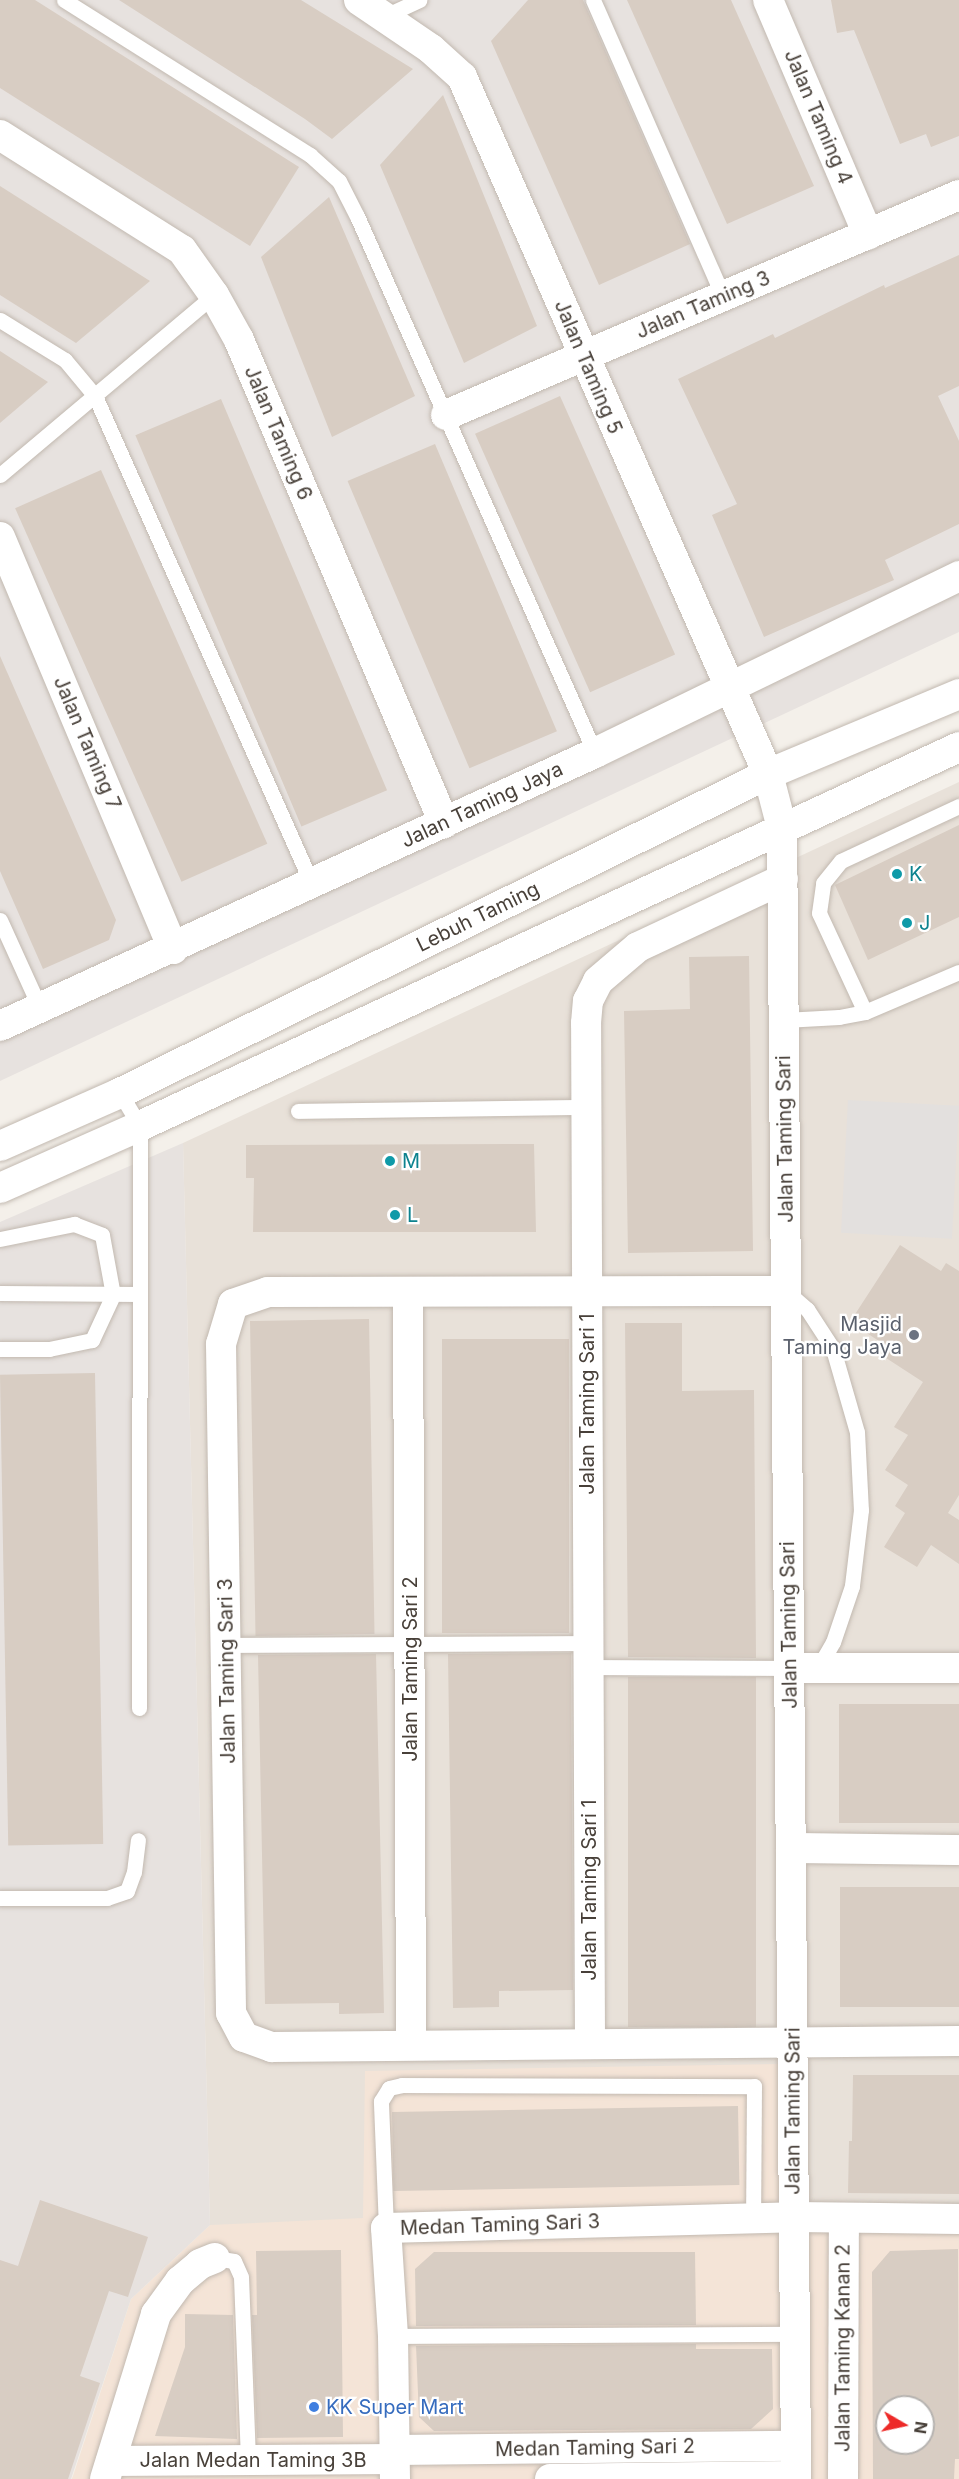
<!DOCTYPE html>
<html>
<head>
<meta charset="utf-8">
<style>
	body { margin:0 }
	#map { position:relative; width:959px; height:2479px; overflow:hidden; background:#f4f0ea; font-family:Inter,sans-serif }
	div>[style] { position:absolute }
	.residential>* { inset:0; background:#e8e1d9 }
	.commercial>* { inset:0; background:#f4e4d7 }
	.industrial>* { inset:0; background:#e7e2df }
	.parking>* { inset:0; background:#e3e0de; transform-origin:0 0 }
	.building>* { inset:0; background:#d8cdc3; transform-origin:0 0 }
	.roads { filter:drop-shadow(0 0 2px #c2b9b0) drop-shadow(0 0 2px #c2b9b0) }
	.service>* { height:15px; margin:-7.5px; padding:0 7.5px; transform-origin:7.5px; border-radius:7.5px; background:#fff }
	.minor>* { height:30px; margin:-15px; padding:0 15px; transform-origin:15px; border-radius:15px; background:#fff }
	.dots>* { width:16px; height:16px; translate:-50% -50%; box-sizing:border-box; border:3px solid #fff; border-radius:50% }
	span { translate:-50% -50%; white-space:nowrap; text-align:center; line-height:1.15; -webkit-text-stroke:4.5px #fff; paint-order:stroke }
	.street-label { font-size:20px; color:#484039 }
	.culture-label { font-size:20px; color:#0d838f }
	.left { translate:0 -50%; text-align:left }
	.worship-label { font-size:20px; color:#5b616d }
	.right { translate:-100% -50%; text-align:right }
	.shop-label { font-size:20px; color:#366cbe }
	.north { position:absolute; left:875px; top:2395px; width:60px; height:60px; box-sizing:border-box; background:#fff; border:2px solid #b6b3b0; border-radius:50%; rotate:99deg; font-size:16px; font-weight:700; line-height:24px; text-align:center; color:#484039 }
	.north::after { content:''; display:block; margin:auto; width:21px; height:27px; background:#ed2a28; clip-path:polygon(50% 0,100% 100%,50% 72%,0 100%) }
</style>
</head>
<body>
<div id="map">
	<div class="residential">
		<div style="clip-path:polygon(evenodd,959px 782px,959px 2479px,72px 2479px,210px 2225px,183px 1143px,959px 782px,887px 2407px,923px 2407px,923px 2443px,887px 2443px,887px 2407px)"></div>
	</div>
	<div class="commercial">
		<div style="clip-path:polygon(evenodd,783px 2064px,780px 2205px,959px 2205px,959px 2479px,72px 2479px,131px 2299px,210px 2225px,363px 2218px,365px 2071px,783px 2064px,887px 2407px,923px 2407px,923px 2443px,887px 2443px,887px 2407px)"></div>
	</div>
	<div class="industrial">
		<div style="clip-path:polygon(0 0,959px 0,959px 632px,0 1081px)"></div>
		<div style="clip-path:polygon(183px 1143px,210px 2225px,131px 2299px,71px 2479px,0 2479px,0 1222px)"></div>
	</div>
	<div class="parking">
		<div style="left:848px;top:1100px;width:111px;height:133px;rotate:3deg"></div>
	</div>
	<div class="building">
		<div style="clip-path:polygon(0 0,35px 0,299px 167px,250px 246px,0 88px)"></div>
		<div style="clip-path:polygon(119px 0,301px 0,413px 69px,332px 139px,305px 119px)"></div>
		<div style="clip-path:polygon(528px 0,583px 0,690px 244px,599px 285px,491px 41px)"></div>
		<div style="clip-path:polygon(627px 0,731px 0,814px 186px,727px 224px)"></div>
		<div style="clip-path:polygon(831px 0,959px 0,959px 136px,931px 147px,926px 134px,900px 144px,854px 30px,837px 33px)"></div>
		<div style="clip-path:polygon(443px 95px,537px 326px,464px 363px,380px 165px)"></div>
		<div style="clip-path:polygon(0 186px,150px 281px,76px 343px,0 295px)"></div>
		<div style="clip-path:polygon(329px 197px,415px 396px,332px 437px,261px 257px)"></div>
		<div style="clip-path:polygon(959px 255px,959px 386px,938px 396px,959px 441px,959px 524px,885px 560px,894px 580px,764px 637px,712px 515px,737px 504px,678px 379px,773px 334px,775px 338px,884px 285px,885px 288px)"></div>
		<div style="clip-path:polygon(0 351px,48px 382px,0 423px)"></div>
		<div style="left:560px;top:396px;width:283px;height:93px;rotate:66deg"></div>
		<div style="left:221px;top:399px;width:425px;height:93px;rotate:67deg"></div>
		<div style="left:435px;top:444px;width:312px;height:95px;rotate:67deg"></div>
		<div style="left:101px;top:470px;width:409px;height:94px;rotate:66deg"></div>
		<div style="clip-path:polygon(0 656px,116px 920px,109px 940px,43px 969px,0 871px)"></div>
		<div style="clip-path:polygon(959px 825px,959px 917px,868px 960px,835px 885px)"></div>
		<div style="clip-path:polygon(749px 956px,753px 1251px,628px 1253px,624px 1011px,690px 1009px,689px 957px)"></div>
		<div style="clip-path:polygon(534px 1144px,536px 1232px,253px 1232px,254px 1178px,246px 1178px,246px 1145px)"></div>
		<div style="clip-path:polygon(900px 1245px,941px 1271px,946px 1263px,959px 1271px,959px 1495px,948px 1513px,959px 1520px,959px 1564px,931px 1545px,917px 1567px,884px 1547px,905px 1513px,895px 1506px,908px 1485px,885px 1470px,908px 1435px,894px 1427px,923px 1382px,883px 1356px,888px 1347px,850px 1322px)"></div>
		<div style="left:369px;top:1319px;width:315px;height:119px;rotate:89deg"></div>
		<div style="clip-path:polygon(625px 1323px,682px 1323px,682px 1391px,754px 1390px,756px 1658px,628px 1657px)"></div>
		<div style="left:569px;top:1339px;width:294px;height:127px;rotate:90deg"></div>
		<div style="left:95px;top:1373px;width:471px;height:95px;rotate:89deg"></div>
		<div style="clip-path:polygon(571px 1653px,573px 1990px,499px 1991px,499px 2007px,453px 2008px,448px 1654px)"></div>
		<div style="clip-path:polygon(376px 1654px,384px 2013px,339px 2014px,339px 2003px,265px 2004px,258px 1655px)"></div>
		<div style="left:628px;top:1677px;width:128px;height:350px"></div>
		<div style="left:959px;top:1704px;width:119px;height:120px;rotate:90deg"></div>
		<div style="left:959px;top:1887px;width:120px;height:119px;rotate:90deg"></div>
		<div style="clip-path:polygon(853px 2075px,959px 2075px,959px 2194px,848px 2193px,849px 2141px,852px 2141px)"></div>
		<div style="left:738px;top:2106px;width:79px;height:346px;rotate:89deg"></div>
		<div style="clip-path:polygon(40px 2200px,148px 2237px,128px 2297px,109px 2291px,80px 2376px,100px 2383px,68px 2479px,0 2479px,0 2260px,18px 2266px)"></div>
		<div style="clip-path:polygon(evenodd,958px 2249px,959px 2459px,955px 2459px,954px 2479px,873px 2479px,872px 2272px,890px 2251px,958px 2249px,887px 2407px,923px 2407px,923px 2443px,887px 2443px,887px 2407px)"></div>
		<div style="clip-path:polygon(341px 2250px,343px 2437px,257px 2438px,252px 2315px,257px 2315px,256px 2251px)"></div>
		<div style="clip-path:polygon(434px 2252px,695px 2252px,696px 2325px,416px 2326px,415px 2269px)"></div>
		<div style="clip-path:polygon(185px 2314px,233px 2315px,237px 2439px,155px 2436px,185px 2347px)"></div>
		<div style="clip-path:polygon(696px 2344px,696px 2349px,772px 2349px,773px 2409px,751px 2429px,434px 2431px,419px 2417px,416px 2346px)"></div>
	</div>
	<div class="roads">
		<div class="service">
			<div style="left:64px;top:0;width:291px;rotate:32.2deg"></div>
			<div style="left:310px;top:155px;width:39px;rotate:42deg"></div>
			<div style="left:339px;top:181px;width:39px;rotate:63deg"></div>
			<div style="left:357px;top:216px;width:587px;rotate:66.1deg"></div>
			<div style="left:593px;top:0;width:323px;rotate:66.3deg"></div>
			<div style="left:385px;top:16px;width:38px;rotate:-25deg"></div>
			<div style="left:0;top:320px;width:76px;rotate:31.6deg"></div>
			<div style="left:65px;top:360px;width:47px;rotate:50.2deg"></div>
			<div style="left:95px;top:396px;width:534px;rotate:66.03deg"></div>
			<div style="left:0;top:475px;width:280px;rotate:-40.1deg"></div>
			<div style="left:0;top:920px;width:97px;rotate:65.6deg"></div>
			<div style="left:865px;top:1012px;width:109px;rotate:-114.9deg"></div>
			<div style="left:819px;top:913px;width:30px;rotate:-82deg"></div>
			<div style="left:823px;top:883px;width:28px;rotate:-51deg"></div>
			<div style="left:841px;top:861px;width:130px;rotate:-25deg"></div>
			<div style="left:784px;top:1020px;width:55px;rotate:-3.1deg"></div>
			<div style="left:839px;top:1017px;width:26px;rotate:-11deg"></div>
			<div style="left:865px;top:1012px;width:102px;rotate:-23.1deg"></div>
			<div style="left:120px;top:1093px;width:39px;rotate:59deg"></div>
			<div style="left:140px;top:1126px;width:582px;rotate:90.1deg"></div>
			<div style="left:298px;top:1111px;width:288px;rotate:-0.8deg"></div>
			<div style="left:0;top:1239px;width:76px;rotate:-11.5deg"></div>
			<div style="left:74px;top:1224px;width:30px;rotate:21deg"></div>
			<div style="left:102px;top:1235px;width:61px;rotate:79.6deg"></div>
			<div style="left:113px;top:1295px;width:50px;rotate:115deg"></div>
			<div style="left:92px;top:1340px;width:44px;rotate:168.2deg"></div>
			<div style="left:49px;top:1349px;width:49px;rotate:180deg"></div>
			<div style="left:786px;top:1291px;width:28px;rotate:41deg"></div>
			<div style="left:807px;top:1309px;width:48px;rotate:57deg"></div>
			<div style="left:833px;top:1349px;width:86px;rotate:73.9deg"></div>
			<div style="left:857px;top:1432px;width:78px;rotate:87.1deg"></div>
			<div style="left:861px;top:1510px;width:77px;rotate:96.8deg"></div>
			<div style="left:852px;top:1586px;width:59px;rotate:108.7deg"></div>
			<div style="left:833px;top:1642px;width:30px;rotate:120deg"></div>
			<div style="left:0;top:1293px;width:140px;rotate:0.4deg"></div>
			<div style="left:227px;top:1645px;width:362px;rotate:-0.3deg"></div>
			<div style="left:589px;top:1667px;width:200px;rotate:0.3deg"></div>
			<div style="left:0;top:1898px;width:107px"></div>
			<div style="left:107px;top:1898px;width:21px;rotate:-19deg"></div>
			<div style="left:127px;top:1891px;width:20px;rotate:-70deg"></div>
			<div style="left:134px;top:1872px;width:32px;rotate:-83deg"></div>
			<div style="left:386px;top:2228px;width:127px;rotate:-92.3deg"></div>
			<div style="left:381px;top:2101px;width:15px;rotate:-58deg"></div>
			<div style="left:389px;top:2088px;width:13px;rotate:-13deg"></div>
			<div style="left:402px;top:2085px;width:352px;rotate:0.2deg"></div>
			<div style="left:754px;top:2086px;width:132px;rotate:90.4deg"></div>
			<div style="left:215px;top:2258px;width:19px;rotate:9deg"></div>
			<div style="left:234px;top:2261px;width:17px;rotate:66deg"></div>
			<div style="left:241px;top:2277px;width:183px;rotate:87.8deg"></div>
			<div style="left:393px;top:2336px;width:402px;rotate:-0.3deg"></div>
		</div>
		<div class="minor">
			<div style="left:359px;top:0;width:87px;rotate:34.2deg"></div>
			<div style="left:431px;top:49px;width:42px;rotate:42.1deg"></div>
			<div style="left:462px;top:77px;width:761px;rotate:66.3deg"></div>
			<div style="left:768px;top:774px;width:56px;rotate:75.5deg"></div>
			<div style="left:782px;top:828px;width:1651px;rotate:89.51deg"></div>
			<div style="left:768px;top:0;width:255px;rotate:66.9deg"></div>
			<div style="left:0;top:135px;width:215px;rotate:32.3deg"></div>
			<div style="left:182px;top:250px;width:55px;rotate:54.6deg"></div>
			<div style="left:214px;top:295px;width:51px;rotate:60.9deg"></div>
			<div style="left:239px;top:340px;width:525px;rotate:67deg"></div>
			<div style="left:446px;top:415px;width:558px;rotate:-23.21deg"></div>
			<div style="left:0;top:537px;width:447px;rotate:67.2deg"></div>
			<div style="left:0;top:1026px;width:655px;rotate:-24.65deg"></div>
			<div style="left:595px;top:753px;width:405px;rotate:-25.9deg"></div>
			<div style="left:0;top:1146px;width:131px;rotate:-23.8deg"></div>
			<div style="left:120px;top:1093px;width:722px;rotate:-26.21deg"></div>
			<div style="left:768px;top:774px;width:207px;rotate:-22.7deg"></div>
			<div style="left:0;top:1188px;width:153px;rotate:-23.9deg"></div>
			<div style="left:140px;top:1126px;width:902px;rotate:-24.83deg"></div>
			<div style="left:786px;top:1291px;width:518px;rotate:179.89deg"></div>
			<div style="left:268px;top:1292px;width:37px;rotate:161deg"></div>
			<div style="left:233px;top:1304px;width:42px;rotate:106.7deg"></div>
			<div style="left:221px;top:1344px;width:669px;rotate:89.14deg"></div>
			<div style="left:231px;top:2013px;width:27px;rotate:62deg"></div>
			<div style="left:244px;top:2037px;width:30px;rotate:20deg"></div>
			<div style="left:272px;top:2047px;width:687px;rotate:-0.5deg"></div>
			<div style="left:408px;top:1293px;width:752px;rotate:89.77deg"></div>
			<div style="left:789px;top:1668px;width:170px"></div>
			<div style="left:791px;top:1848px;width:168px;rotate:0.7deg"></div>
			<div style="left:590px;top:2042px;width:1019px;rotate:-90.22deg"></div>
			<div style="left:586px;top:1023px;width:22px;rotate:-85deg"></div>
			<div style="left:588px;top:1001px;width:22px;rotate:-63deg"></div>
			<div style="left:598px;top:981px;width:52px;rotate:-40.4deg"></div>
			<div style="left:638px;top:947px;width:160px;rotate:-25.1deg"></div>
			<div style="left:395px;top:2450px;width:400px;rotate:-0.6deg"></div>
			<div style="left:111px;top:2461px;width:284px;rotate:-0.4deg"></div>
			<div style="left:105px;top:2479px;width:173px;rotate:-72.8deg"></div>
			<div style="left:156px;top:2314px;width:41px;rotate:-54deg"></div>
			<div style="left:180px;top:2281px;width:26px;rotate:-40deg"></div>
			<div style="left:200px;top:2264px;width:16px;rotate:-22deg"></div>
			<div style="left:395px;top:2479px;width:143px;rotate:-90.8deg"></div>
			<div style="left:393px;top:2336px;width:108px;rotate:-93.7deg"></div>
			<div style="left:386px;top:2228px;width:408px;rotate:-1.5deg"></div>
			<div style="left:794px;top:2217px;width:165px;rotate:0.7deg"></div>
			<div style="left:550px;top:2479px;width:246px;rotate:-0.7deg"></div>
			<div style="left:843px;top:2479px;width:261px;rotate:-89.8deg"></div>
		</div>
	</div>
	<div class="dots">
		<div style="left:897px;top:874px;background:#0f9aa8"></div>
		<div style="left:907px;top:923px;background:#0f9aa8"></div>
		<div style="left:390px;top:1161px;background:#0f9aa8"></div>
		<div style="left:395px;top:1215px;background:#0f9aa8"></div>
		<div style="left:914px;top:1335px;background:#6b7280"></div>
		<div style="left:314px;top:2407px;background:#3f7fe0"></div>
	</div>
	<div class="street-label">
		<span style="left:818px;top:117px;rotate:67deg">Jalan Taming 4</span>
		<span style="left:703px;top:305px;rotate:-23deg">Jalan Taming 3</span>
		<span style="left:588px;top:367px;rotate:67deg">Jalan Taming 5</span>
		<span style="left:278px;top:433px;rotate:67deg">Jalan Taming 6</span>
		<span style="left:87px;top:743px;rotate:67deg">Jalan Taming 7</span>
		<span style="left:482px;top:805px;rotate:-25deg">Jalan Taming Jaya</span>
		<span style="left:478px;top:917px;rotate:-26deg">Lebuh Taming</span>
		<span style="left:785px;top:1139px;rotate:-91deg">Jalan Taming Sari</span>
		<span style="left:587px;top:1404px;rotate:-90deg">Jalan Taming Sari 1</span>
		<span style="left:789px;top:1625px;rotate:-91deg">Jalan Taming Sari</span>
		<span style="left:410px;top:1669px;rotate:-90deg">Jalan Taming Sari 2</span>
		<span style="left:227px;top:1671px;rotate:-91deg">Jalan Taming Sari 3</span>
		<span style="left:589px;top:1890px;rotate:-90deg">Jalan Taming Sari 1</span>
		<span style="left:793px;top:2111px;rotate:-90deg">Jalan Taming Sari</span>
		<span style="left:500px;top:2225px;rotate:-2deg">Medan Taming Sari 3</span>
		<span style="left:843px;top:2348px;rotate:-90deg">Jalan Taming Kanan 2</span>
		<span style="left:595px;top:2448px;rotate:-1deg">Medan Taming Sari 2</span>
		<span style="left:253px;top:2460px">Jalan Medan Taming 3B</span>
	</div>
	<div class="culture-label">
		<span class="left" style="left:909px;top:874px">K</span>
		<span class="left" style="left:919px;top:923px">J</span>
		<span class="left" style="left:402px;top:1161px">M</span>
		<span class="left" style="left:407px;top:1215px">L</span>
	</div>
	<div class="worship-label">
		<span class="right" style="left:902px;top:1336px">Masjid<br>Taming Jaya</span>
	</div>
	<div class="shop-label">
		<span class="left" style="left:326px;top:2407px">KK Super Mart</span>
	</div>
	<div class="north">N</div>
</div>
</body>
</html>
